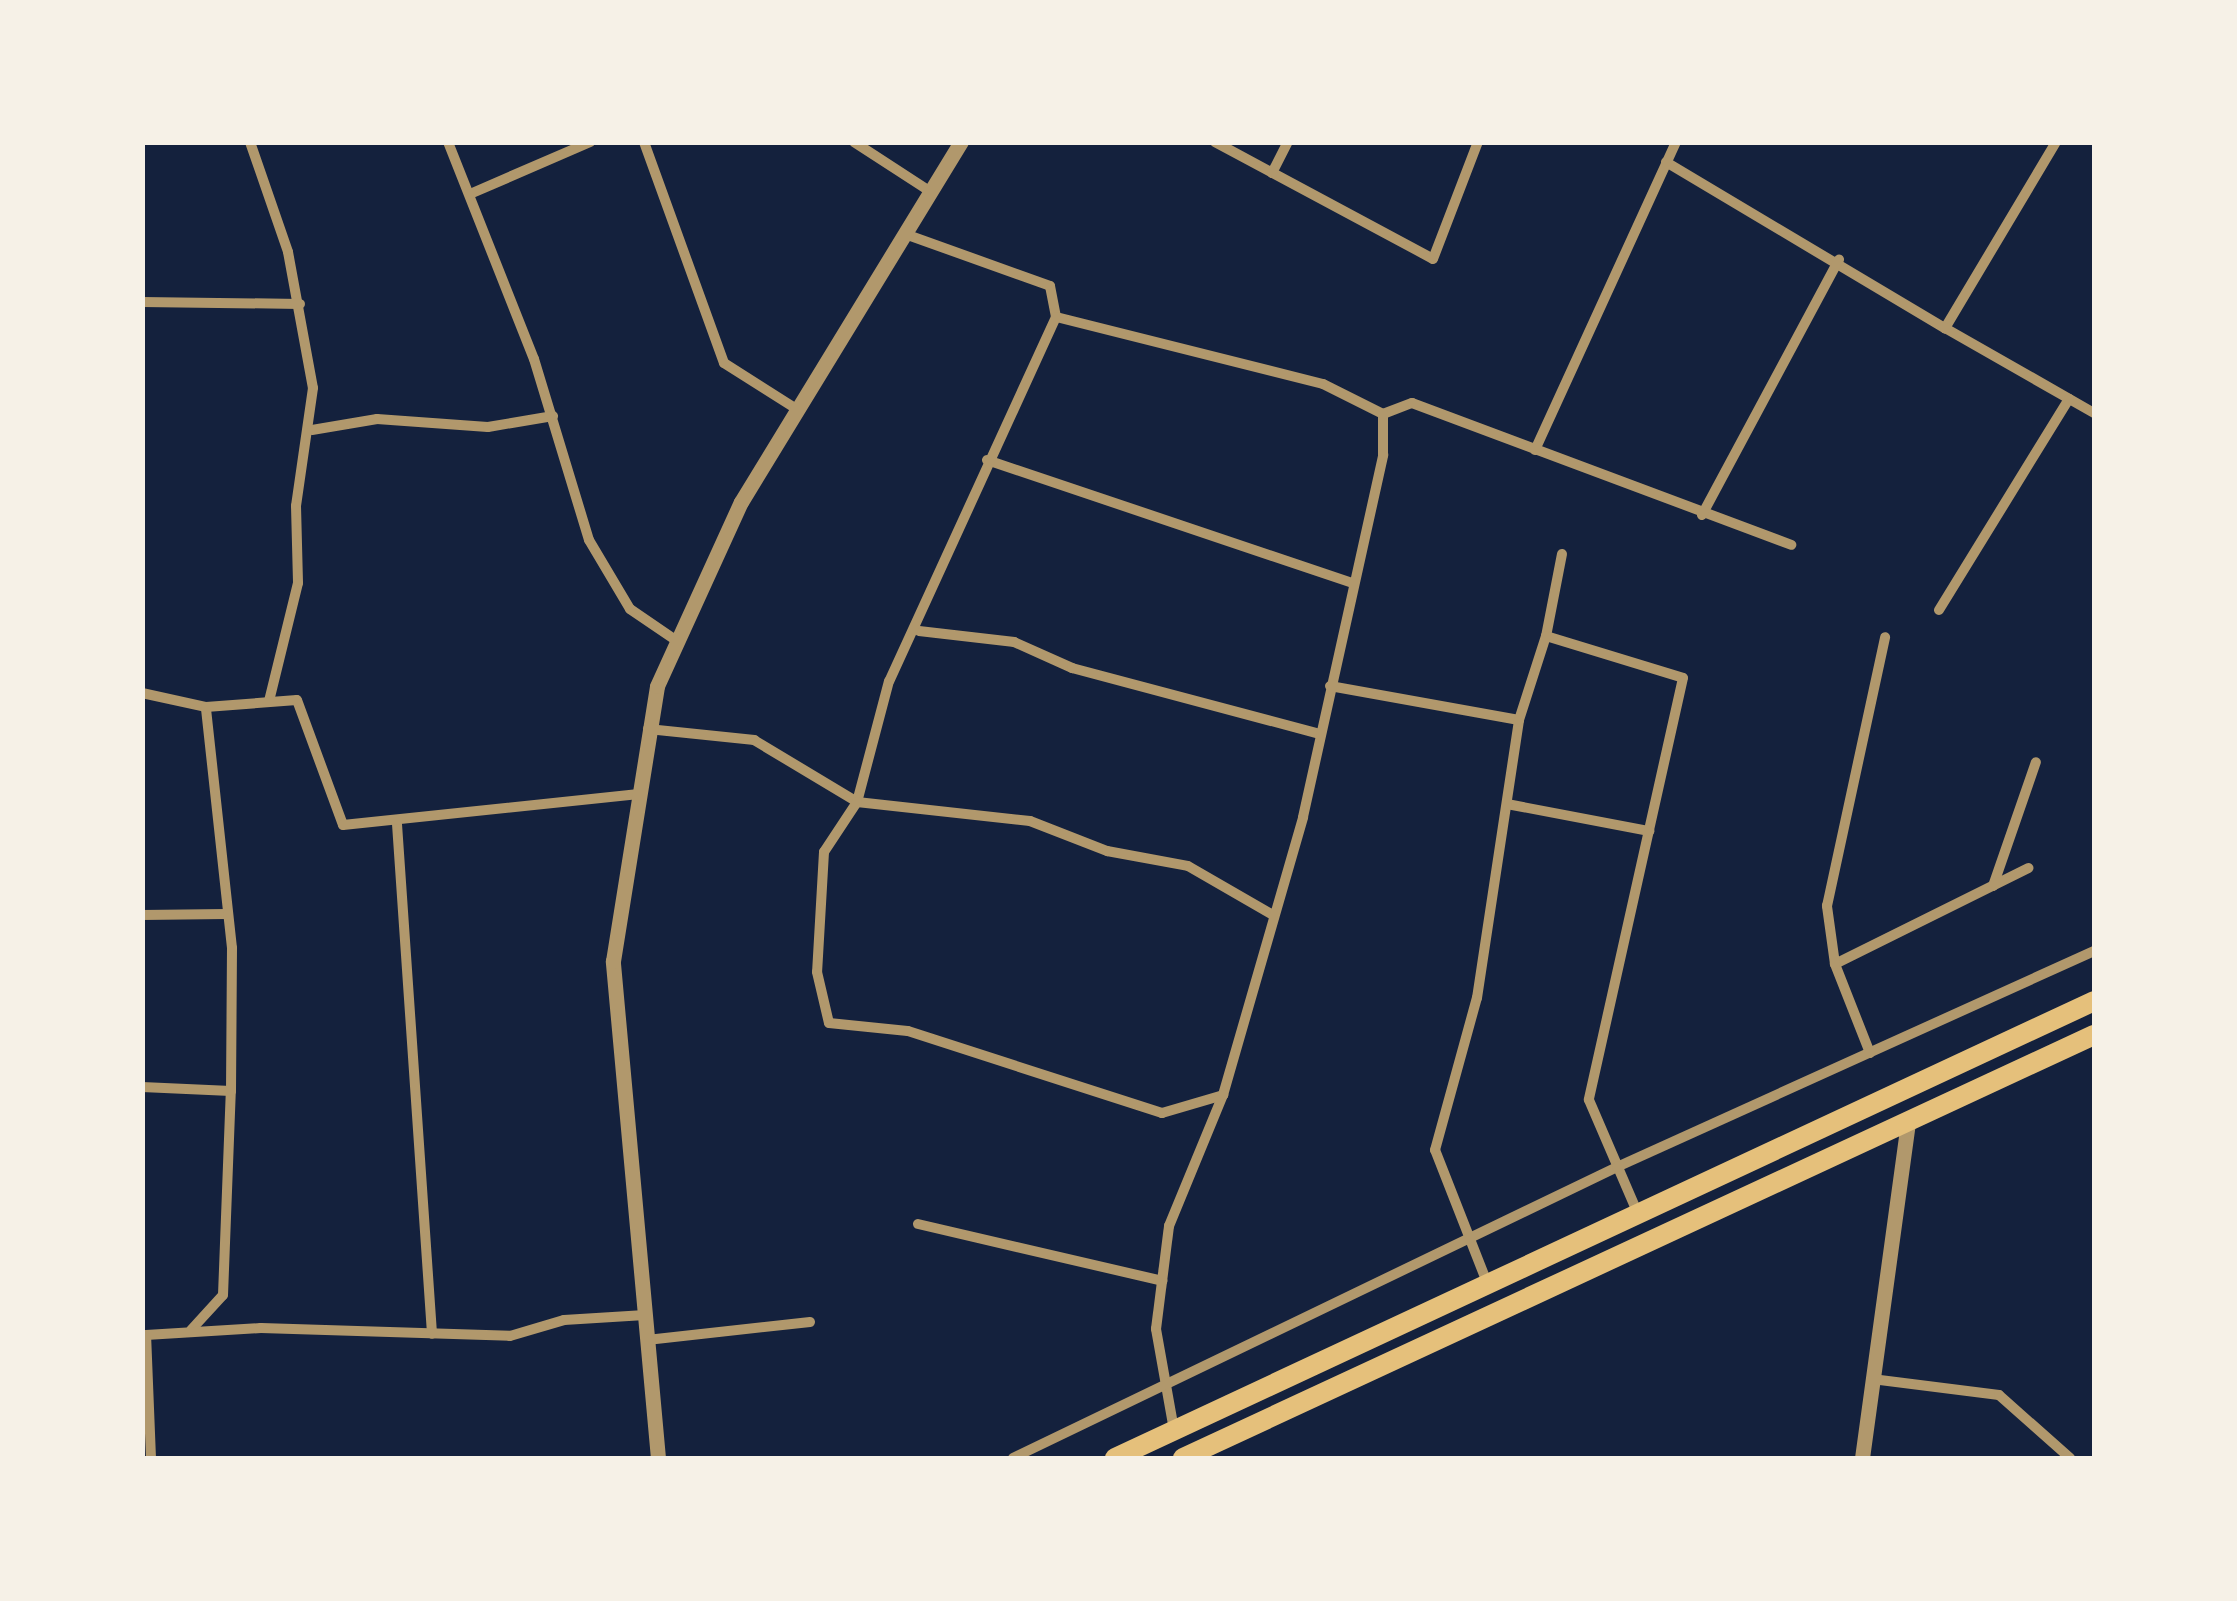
<!DOCTYPE html>
<html>
<head>
<meta charset="utf-8">
<style>
	body { margin:0 }
	#map { position:relative; width:2237px; height:1601px; overflow:hidden; background:#14213d; font-family:"Source Sans 3",sans-serif }
	div>[style] { position:absolute }
	.minor>* { height:10px; margin:-5px; padding:0 5px; transform-origin:5px; border-radius:5px; background:#b1986c }
	.tertiary>* { height:15px; margin:-7.5px; padding:0 7.5px; transform-origin:7.5px; border-radius:7.5px; background:#b1986c }
	.trunk>* { height:20px; margin:-10px; padding:0 10px; transform-origin:10px; border-radius:10px; background:#e5c07b }
	span { translate:-50% -50%; white-space:nowrap; text-align:center; line-height:1.15; -webkit-text-stroke:9px #f6f1e7; paint-order:stroke }
	.frame { position:absolute; inset:0; border:145px solid #f6f1e7; pointer-events:none }
</style>
</head>
<body>
<div id="map">
	<div class="minor">
		<div style="left:250px;top:142px;width:116px;rotate:70.9deg"></div>
		<div style="left:288px;top:252px;width:138px;rotate:79.6deg"></div>
		<div style="left:313px;top:388px;width:119px;rotate:98.2deg"></div>
		<div style="left:296px;top:506px;width:77px;rotate:88.5deg"></div>
		<div style="left:298px;top:583px;width:122px;rotate:103.8deg"></div>
		<div style="left:448px;top:142px;width:233px;rotate:68.4deg"></div>
		<div style="left:534px;top:359px;width:189px;rotate:73.1deg"></div>
		<div style="left:589px;top:540px;width:80px;rotate:59.3deg"></div>
		<div style="left:630px;top:609px;width:57px;rotate:34.2deg"></div>
		<div style="left:644px;top:142px;width:235px;rotate:70.1deg"></div>
		<div style="left:724px;top:363px;width:88px;rotate:32.4deg"></div>
		<div style="left:854px;top:142px;width:92px;rotate:33deg"></div>
		<div style="left:1215px;top:142px;width:247px;rotate:28.2deg"></div>
		<div style="left:1433px;top:259px;width:125px;rotate:-69deg"></div>
		<div style="left:2056px;top:142px;width:217px;rotate:120.8deg"></div>
		<div style="left:1945px;top:328px;width:172px;rotate:29.7deg"></div>
		<div style="left:1666px;top:162px;width:325px;rotate:30.8deg"></div>
		<div style="left:1272px;top:173px;width:35px;rotate:-63deg"></div>
		<div style="left:470px;top:194px;width:131px;rotate:-23.4deg"></div>
		<div style="left:905px;top:234px;width:154px;rotate:19.7deg"></div>
		<div style="left:1050px;top:286px;width:32px;rotate:79deg"></div>
		<div style="left:142px;top:302px;width:158px;rotate:0.7deg"></div>
		<div style="left:1383px;top:414px;width:31px;rotate:-21deg"></div>
		<div style="left:1412px;top:403px;width:405px;rotate:20.5deg"></div>
		<div style="left:312px;top:430px;width:66px;rotate:-9.6deg"></div>
		<div style="left:377px;top:419px;width:111px;rotate:4.1deg"></div>
		<div style="left:488px;top:427px;width:66px;rotate:-9.6deg"></div>
		<div style="left:1535px;top:450px;width:339px;rotate:-65.4deg"></div>
		<div style="left:987px;top:460px;width:386px;rotate:18.6deg"></div>
		<div style="left:1702px;top:515px;width:290px;rotate:-61.8deg"></div>
		<div style="left:1562px;top:554px;width:84px;rotate:101deg"></div>
		<div style="left:1546px;top:636px;width:143px;rotate:17deg"></div>
		<div style="left:1683px;top:678px;width:432px;rotate:102.6deg"></div>
		<div style="left:1589px;top:1100px;width:126px;rotate:66.7deg"></div>
		<div style="left:1939px;top:610px;width:248px;rotate:-58.4deg"></div>
		<div style="left:919px;top:631px;width:96px;rotate:6.6deg"></div>
		<div style="left:1014px;top:642px;width:64px;rotate:24.1deg"></div>
		<div style="left:1072px;top:668px;width:257px;rotate:14.9deg"></div>
		<div style="left:1330px;top:686px;width:192px;rotate:10.2deg"></div>
		<div style="left:142px;top:693px;width:66px;rotate:12.3deg"></div>
		<div style="left:648px;top:729px;width:107px;rotate:5.9deg"></div>
		<div style="left:754px;top:740px;width:120px;rotate:31deg"></div>
		<div style="left:857px;top:802px;width:174px;rotate:6.3deg"></div>
		<div style="left:1030px;top:821px;width:83px;rotate:21.3deg"></div>
		<div style="left:1107px;top:851px;width:82px;rotate:10.5deg"></div>
		<div style="left:1188px;top:866px;width:98px;rotate:30deg"></div>
		<div style="left:1507px;top:804px;width:145px;rotate:10.8deg"></div>
		<div style="left:397px;top:824px;width:511px;rotate:86.07deg"></div>
		<div style="left:1993px;top:886px;width:131px;rotate:-70.9deg"></div>
		<div style="left:142px;top:915px;width:84px;rotate:-0.7deg"></div>
		<div style="left:1835px;top:964px;width:216px;rotate:-26.4deg"></div>
		<div style="left:1870px;top:1053px;width:96px;rotate:-111.5deg"></div>
		<div style="left:1835px;top:964px;width:59px;rotate:-97.9deg"></div>
		<div style="left:1827px;top:906px;width:275px;rotate:-77.8deg"></div>
		<div style="left:142px;top:1087px;width:89px;rotate:2.6deg"></div>
		<div style="left:918px;top:1224px;width:251px;rotate:13.1deg"></div>
		<div style="left:1488px;top:1285px;width:145px;rotate:-111.4deg"></div>
		<div style="left:1435px;top:1150px;width:158px;rotate:-74.6deg"></div>
		<div style="left:1477px;top:998px;width:281px;rotate:-81.4deg"></div>
		<div style="left:1519px;top:720px;width:88px;rotate:-72.2deg"></div>
		<div style="left:191px;top:1330px;width:47px;rotate:-47.6deg"></div>
		<div style="left:223px;top:1295px;width:204px;rotate:-87.8deg"></div>
		<div style="left:231px;top:1091px;width:143px;rotate:-89.6deg"></div>
		<div style="left:232px;top:948px;width:242px;rotate:-96.2deg"></div>
		<div style="left:206px;top:707px;width:91px;rotate:-4.4deg"></div>
		<div style="left:297px;top:700px;width:133px;rotate:69.8deg"></div>
		<div style="left:343px;top:825px;width:295px;rotate:-6deg"></div>
		<div style="left:647px;top:1340px;width:164px;rotate:-6.3deg"></div>
		<div style="left:1880px;top:1380px;width:120px;rotate:7.2deg"></div>
		<div style="left:1999px;top:1395px;width:95px;rotate:41.6deg"></div>
		<div style="left:1174px;top:1430px;width:103px;rotate:-100.1deg"></div>
		<div style="left:1156px;top:1329px;width:104px;rotate:-82.8deg"></div>
		<div style="left:1169px;top:1226px;width:142px;rotate:-67.6deg"></div>
		<div style="left:1223px;top:1095px;width:289px;rotate:-73.9deg"></div>
		<div style="left:1303px;top:817px;width:371px;rotate:-77.5deg"></div>
		<div style="left:1383px;top:455px;width:41px;rotate:-90deg"></div>
		<div style="left:1383px;top:414px;width:67px;rotate:-153.4deg"></div>
		<div style="left:1323px;top:384px;width:275px;rotate:-165.9deg"></div>
		<div style="left:1056px;top:317px;width:400px;rotate:114.6deg"></div>
		<div style="left:889px;top:681px;width:125px;rotate:104.8deg"></div>
		<div style="left:857px;top:802px;width:60px;rotate:123.4deg"></div>
		<div style="left:824px;top:852px;width:120px;rotate:93.3deg"></div>
		<div style="left:817px;top:972px;width:52px;rotate:76.8deg"></div>
		<div style="left:829px;top:1023px;width:79px;rotate:5.8deg"></div>
		<div style="left:908px;top:1031px;width:267px;rotate:17.9deg"></div>
		<div style="left:1162px;top:1113px;width:64px;rotate:-16.4deg"></div>
		<div style="left:151px;top:1458px;width:123px;rotate:-92.3deg"></div>
		<div style="left:146px;top:1335px;width:115px;rotate:-3.5deg"></div>
		<div style="left:261px;top:1328px;width:249px;rotate:1.8deg"></div>
		<div style="left:510px;top:1336px;width:56px;rotate:-16.5deg"></div>
		<div style="left:564px;top:1320px;width:81px;rotate:-3.5deg"></div>
		<div style="left:1013px;top:1458px;width:670px;rotate:-25.72deg"></div>
		<div style="left:1617px;top:1167px;width:524px;rotate:-24.36deg"></div>
	</div>
	<div class="tertiary">
		<div style="left:658px;top:1458px;width:499px;rotate:-95.2deg"></div>
		<div style="left:613px;top:961px;width:278px;rotate:-80.9deg"></div>
		<div style="left:657px;top:686px;width:202px;rotate:-65.5deg"></div>
		<div style="left:741px;top:502px;width:422px;rotate:-58.6deg"></div>
		<div style="left:1862px;top:1458px;width:338px;rotate:-82.2deg"></div>
	</div>
	<div class="trunk">
		<div style="left:1115px;top:1458px;width:1080px;rotate:-25.02deg"></div>
		<div style="left:1183px;top:1458px;width:1004px;rotate:-24.91deg"></div>
	</div>
	<div class="frame"></div>
</div>
</body>
</html>
